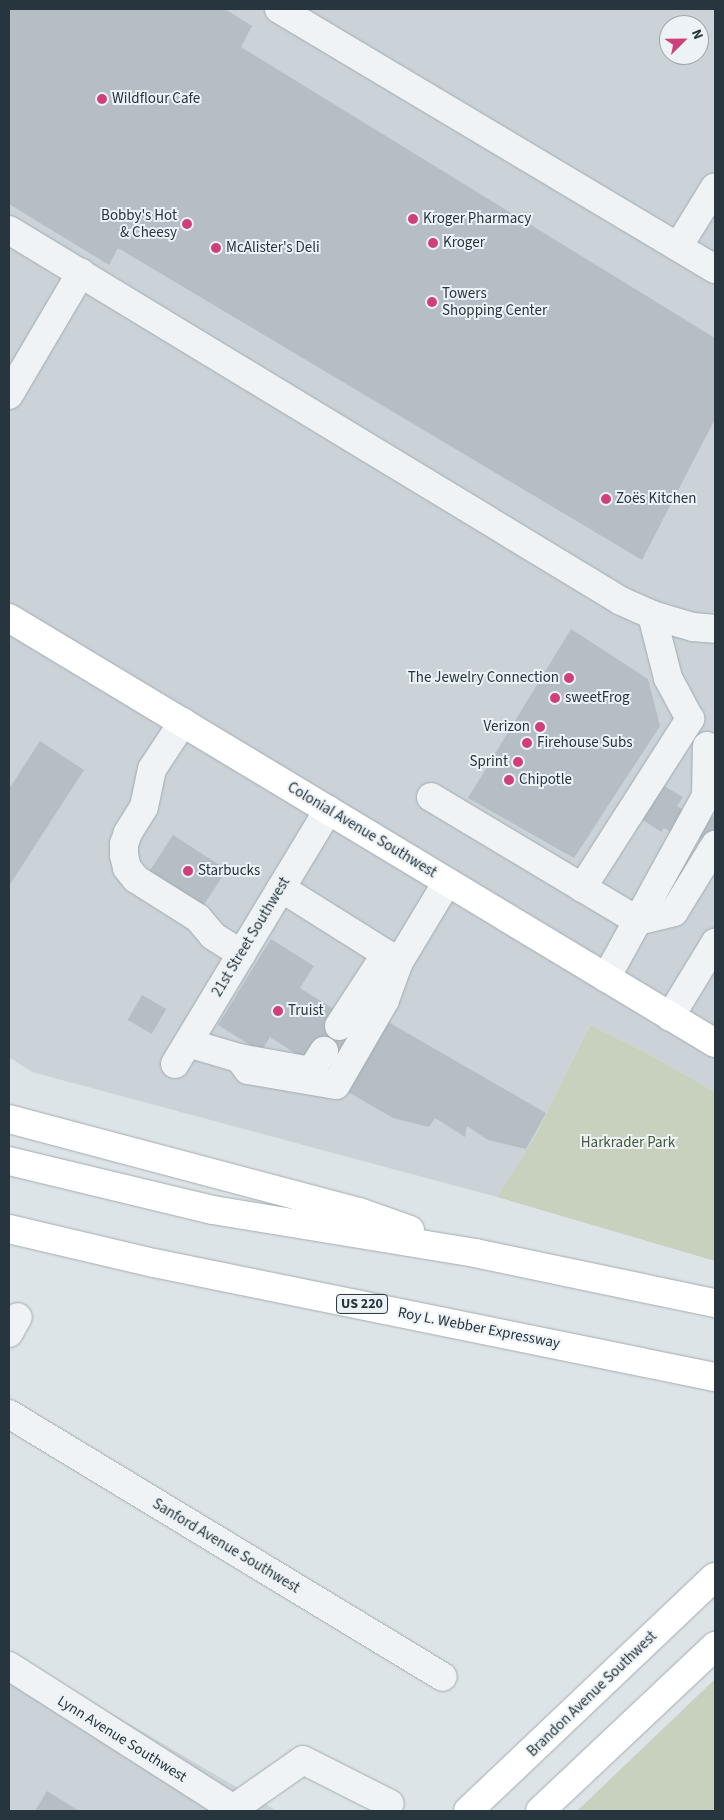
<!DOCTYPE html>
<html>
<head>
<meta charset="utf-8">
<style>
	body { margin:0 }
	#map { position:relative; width:724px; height:1820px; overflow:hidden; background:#dde4e7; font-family:"Source Sans 3",sans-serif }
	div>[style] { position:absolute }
	.built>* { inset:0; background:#cbd3d9 }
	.green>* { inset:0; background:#c8d1be }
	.building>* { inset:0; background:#b4bec4; transform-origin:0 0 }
	.roads { filter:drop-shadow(0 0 1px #a2acb1) drop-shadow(0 0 1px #a2acb1) }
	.minor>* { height:28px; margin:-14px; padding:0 14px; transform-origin:14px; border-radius:14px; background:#f0f3f5 }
	.major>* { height:28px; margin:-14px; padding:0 14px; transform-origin:14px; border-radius:14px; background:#fff }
	.highway>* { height:28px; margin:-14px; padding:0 14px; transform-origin:14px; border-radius:14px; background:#fff }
	.dots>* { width:14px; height:14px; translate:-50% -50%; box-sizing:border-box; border:2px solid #ecf2f5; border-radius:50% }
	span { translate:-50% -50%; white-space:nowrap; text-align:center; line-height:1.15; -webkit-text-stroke:4px #ecf2f5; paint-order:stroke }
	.shield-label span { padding:1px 4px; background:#ecf2f5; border:1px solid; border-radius:4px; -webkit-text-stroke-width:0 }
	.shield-label { font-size:14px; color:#26353e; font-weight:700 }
	.poi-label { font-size:15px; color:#26353e }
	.left { translate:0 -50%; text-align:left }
	.right { translate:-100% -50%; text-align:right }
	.street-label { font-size:15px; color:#26353e }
	.park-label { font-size:15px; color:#455934 }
	.frame { position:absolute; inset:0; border:10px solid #26353e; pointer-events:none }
	.north { position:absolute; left:659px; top:15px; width:50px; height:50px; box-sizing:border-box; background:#ecf2f5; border:1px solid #9da6ac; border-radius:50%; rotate:67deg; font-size:14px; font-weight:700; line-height:20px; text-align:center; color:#26353e }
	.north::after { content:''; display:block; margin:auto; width:18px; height:22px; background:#cf407a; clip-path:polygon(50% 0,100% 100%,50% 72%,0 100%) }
</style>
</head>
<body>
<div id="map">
	<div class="built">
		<div style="clip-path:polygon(evenodd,9px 9px,715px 9px,715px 1092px,647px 1053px,590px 1025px,533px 1140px,497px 1197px,32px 1072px,9px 1057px,9px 9px,669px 25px,699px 25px,699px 55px,669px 55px,669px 25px)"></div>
		<div style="clip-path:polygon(9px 1653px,277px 1811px,9px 1811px)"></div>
	</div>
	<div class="green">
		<div style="clip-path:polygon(590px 1025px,647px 1053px,715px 1092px,715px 1261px,497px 1197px,533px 1140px)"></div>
		<div style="clip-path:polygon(715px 1679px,715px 1811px,577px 1811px,578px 1810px)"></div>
	</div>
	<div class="building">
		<div style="clip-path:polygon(9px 9px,225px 9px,252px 26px,241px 47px,715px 338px,715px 419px,642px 560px,118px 248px,109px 265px,9px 204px)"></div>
		<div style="clip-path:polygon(571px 629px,648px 679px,660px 726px,574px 858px,468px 798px)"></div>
		<div style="clip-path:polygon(40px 741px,84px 770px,9px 886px,9px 789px)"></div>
		<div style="clip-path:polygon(661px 784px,683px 797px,677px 806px,689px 813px,715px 817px,715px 841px,675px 834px,664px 828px,661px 832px,640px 818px)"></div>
		<div style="left:173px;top:835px;width:64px;height:45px;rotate:33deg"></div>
		<div style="clip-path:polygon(271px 939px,314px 966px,300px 988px,340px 1013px,357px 1038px,342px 1063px,313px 1044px,304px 1059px,270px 1037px,261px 1052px,218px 1025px)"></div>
		<div style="left:142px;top:995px;width:28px;height:29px;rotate:30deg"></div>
		<div style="clip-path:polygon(383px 1019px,546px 1113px,526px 1149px,488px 1140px,467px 1126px,465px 1137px,435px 1118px,429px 1127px,393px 1118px,343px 1089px)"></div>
		<div style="clip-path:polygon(47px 1791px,79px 1811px,35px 1811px)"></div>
	</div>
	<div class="roads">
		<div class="minor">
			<div style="left:279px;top:9px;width:508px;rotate:30.81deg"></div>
			<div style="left:9px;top:230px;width:716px;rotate:31.22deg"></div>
			<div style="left:621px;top:601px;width:34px;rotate:24deg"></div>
			<div style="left:652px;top:615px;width:43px;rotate:16.3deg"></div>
			<div style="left:693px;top:627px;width:22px;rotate:5deg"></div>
			<div style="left:678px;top:247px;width:70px;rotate:-58.3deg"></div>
			<div style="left:9px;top:395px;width:142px;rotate:-59.5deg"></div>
			<div style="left:183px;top:722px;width:56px;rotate:123.4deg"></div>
			<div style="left:152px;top:769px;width:39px;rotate:102deg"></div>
			<div style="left:144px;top:807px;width:31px;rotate:122deg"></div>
			<div style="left:128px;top:833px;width:12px;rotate:110deg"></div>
			<div style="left:124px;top:844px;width:11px;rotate:90deg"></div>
			<div style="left:124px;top:855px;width:13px;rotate:77deg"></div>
			<div style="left:127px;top:868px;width:14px;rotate:51deg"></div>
			<div style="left:136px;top:879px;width:73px;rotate:32.2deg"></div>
			<div style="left:198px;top:918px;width:23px;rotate:50deg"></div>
			<div style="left:213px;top:936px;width:34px;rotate:32deg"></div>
			<div style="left:431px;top:797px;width:241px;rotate:30.9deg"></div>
			<div style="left:638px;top:921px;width:37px;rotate:-14deg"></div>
			<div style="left:674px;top:912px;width:79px;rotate:-58.5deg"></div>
			<div style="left:281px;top:888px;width:139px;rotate:32.1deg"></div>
			<div style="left:582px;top:888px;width:201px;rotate:-57.4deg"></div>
			<div style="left:690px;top:719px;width:47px;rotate:-118.2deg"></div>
			<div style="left:668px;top:678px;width:65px;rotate:-104.3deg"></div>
			<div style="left:606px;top:978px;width:208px;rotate:-61.2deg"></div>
			<div style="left:706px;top:796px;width:50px;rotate:-88.9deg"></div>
			<div style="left:670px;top:1017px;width:87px;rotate:-58.7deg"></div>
			<div style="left:339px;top:1026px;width:86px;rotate:-56.9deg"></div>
			<div style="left:188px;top:1043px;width:53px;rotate:16.4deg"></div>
			<div style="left:239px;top:1058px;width:73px;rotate:10.2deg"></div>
			<div style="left:311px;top:1071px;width:24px;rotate:-57deg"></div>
			<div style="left:239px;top:1058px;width:15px;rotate:53deg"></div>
			<div style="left:248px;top:1070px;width:89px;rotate:9.7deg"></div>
			<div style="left:336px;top:1085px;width:98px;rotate:-60deg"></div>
			<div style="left:385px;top:1000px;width:40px;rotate:-69.8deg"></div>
			<div style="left:399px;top:962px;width:93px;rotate:-59deg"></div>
			<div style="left:175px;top:1064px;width:297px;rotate:-58.9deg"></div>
			<div style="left:9px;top:1333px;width:18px;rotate:-61deg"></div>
			<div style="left:9px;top:1414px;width:507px;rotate:31.22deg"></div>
			<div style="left:9px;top:1666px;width:270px;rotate:32.5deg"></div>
			<div style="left:233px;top:1809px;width:85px;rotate:-35deg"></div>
			<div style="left:303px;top:1760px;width:97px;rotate:26.8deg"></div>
		</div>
		<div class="major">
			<div style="left:9px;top:618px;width:824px;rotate:31.05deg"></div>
			<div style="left:468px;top:1811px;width:340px;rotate:-43.5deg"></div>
			<div style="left:540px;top:1811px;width:241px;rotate:-43.3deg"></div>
		</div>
		<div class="highway">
			<div style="left:9px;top:1119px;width:362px;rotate:14.9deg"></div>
			<div style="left:359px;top:1212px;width:54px;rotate:19.4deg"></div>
			<div style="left:9px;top:1161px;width:210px;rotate:13.5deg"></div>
			<div style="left:213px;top:1210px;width:266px;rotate:9.3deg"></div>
			<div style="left:475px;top:1253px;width:245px;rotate:11.8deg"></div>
			<div style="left:9px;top:1229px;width:149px;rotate:13.2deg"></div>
			<div style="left:154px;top:1263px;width:572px;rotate:11.49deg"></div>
		</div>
	</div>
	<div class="dots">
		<div style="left:102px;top:99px;background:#cf407a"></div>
		<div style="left:413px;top:219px;background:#cf407a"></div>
		<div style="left:187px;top:224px;background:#cf407a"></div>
		<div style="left:433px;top:243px;background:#cf407a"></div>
		<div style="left:216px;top:248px;background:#cf407a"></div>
		<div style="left:432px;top:302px;background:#cf407a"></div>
		<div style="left:606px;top:499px;background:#cf407a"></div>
		<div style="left:569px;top:678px;background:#cf407a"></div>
		<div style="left:555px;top:698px;background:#cf407a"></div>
		<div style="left:540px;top:727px;background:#cf407a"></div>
		<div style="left:527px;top:743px;background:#cf407a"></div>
		<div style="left:518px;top:762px;background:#cf407a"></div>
		<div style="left:509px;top:780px;background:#cf407a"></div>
		<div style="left:188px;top:871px;background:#cf407a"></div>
		<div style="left:278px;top:1011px;background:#cf407a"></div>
	</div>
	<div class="shield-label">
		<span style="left:362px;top:1304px">US 220</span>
	</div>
	<div class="poi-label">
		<span class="left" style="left:112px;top:99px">Wildflour Cafe</span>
		<span class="right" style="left:177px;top:224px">Bobby's Hot<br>&amp; Cheesy</span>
		<span class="left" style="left:423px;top:219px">Kroger Pharmacy</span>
		<span class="left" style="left:443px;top:243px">Kroger</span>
		<span class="left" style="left:226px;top:248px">McAlister's Deli</span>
		<span class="left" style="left:442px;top:302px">Towers<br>Shopping Center</span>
		<span class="left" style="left:616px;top:499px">Zoës Kitchen</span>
		<span class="right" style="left:559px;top:678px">The Jewelry Connection</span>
		<span class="left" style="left:565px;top:698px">sweetFrog</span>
		<span class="right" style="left:530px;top:727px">Verizon</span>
		<span class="left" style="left:537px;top:743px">Firehouse Subs</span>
		<span class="right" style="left:508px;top:762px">Sprint</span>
		<span class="left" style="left:519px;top:780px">Chipotle</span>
		<span class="left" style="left:198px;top:871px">Starbucks</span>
		<span class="left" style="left:288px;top:1011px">Truist</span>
	</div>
	<div class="street-label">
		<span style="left:362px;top:830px;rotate:31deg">Colonial Avenue Southwest</span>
		<span style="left:251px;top:937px;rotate:-59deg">21st Street Southwest</span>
		<span style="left:479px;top:1328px;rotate:11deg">Roy L. Webber Expressway</span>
		<span style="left:226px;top:1546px;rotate:31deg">Sanford Avenue Southwest</span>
		<span style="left:592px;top:1694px;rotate:-44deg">Brandon Avenue Southwest</span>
		<span style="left:122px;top:1739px;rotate:32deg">Lynn Avenue Southwest</span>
	</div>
	<div class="park-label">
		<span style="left:628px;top:1143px">Harkrader Park</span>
	</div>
	<div class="frame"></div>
	<div class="north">N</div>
</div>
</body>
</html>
